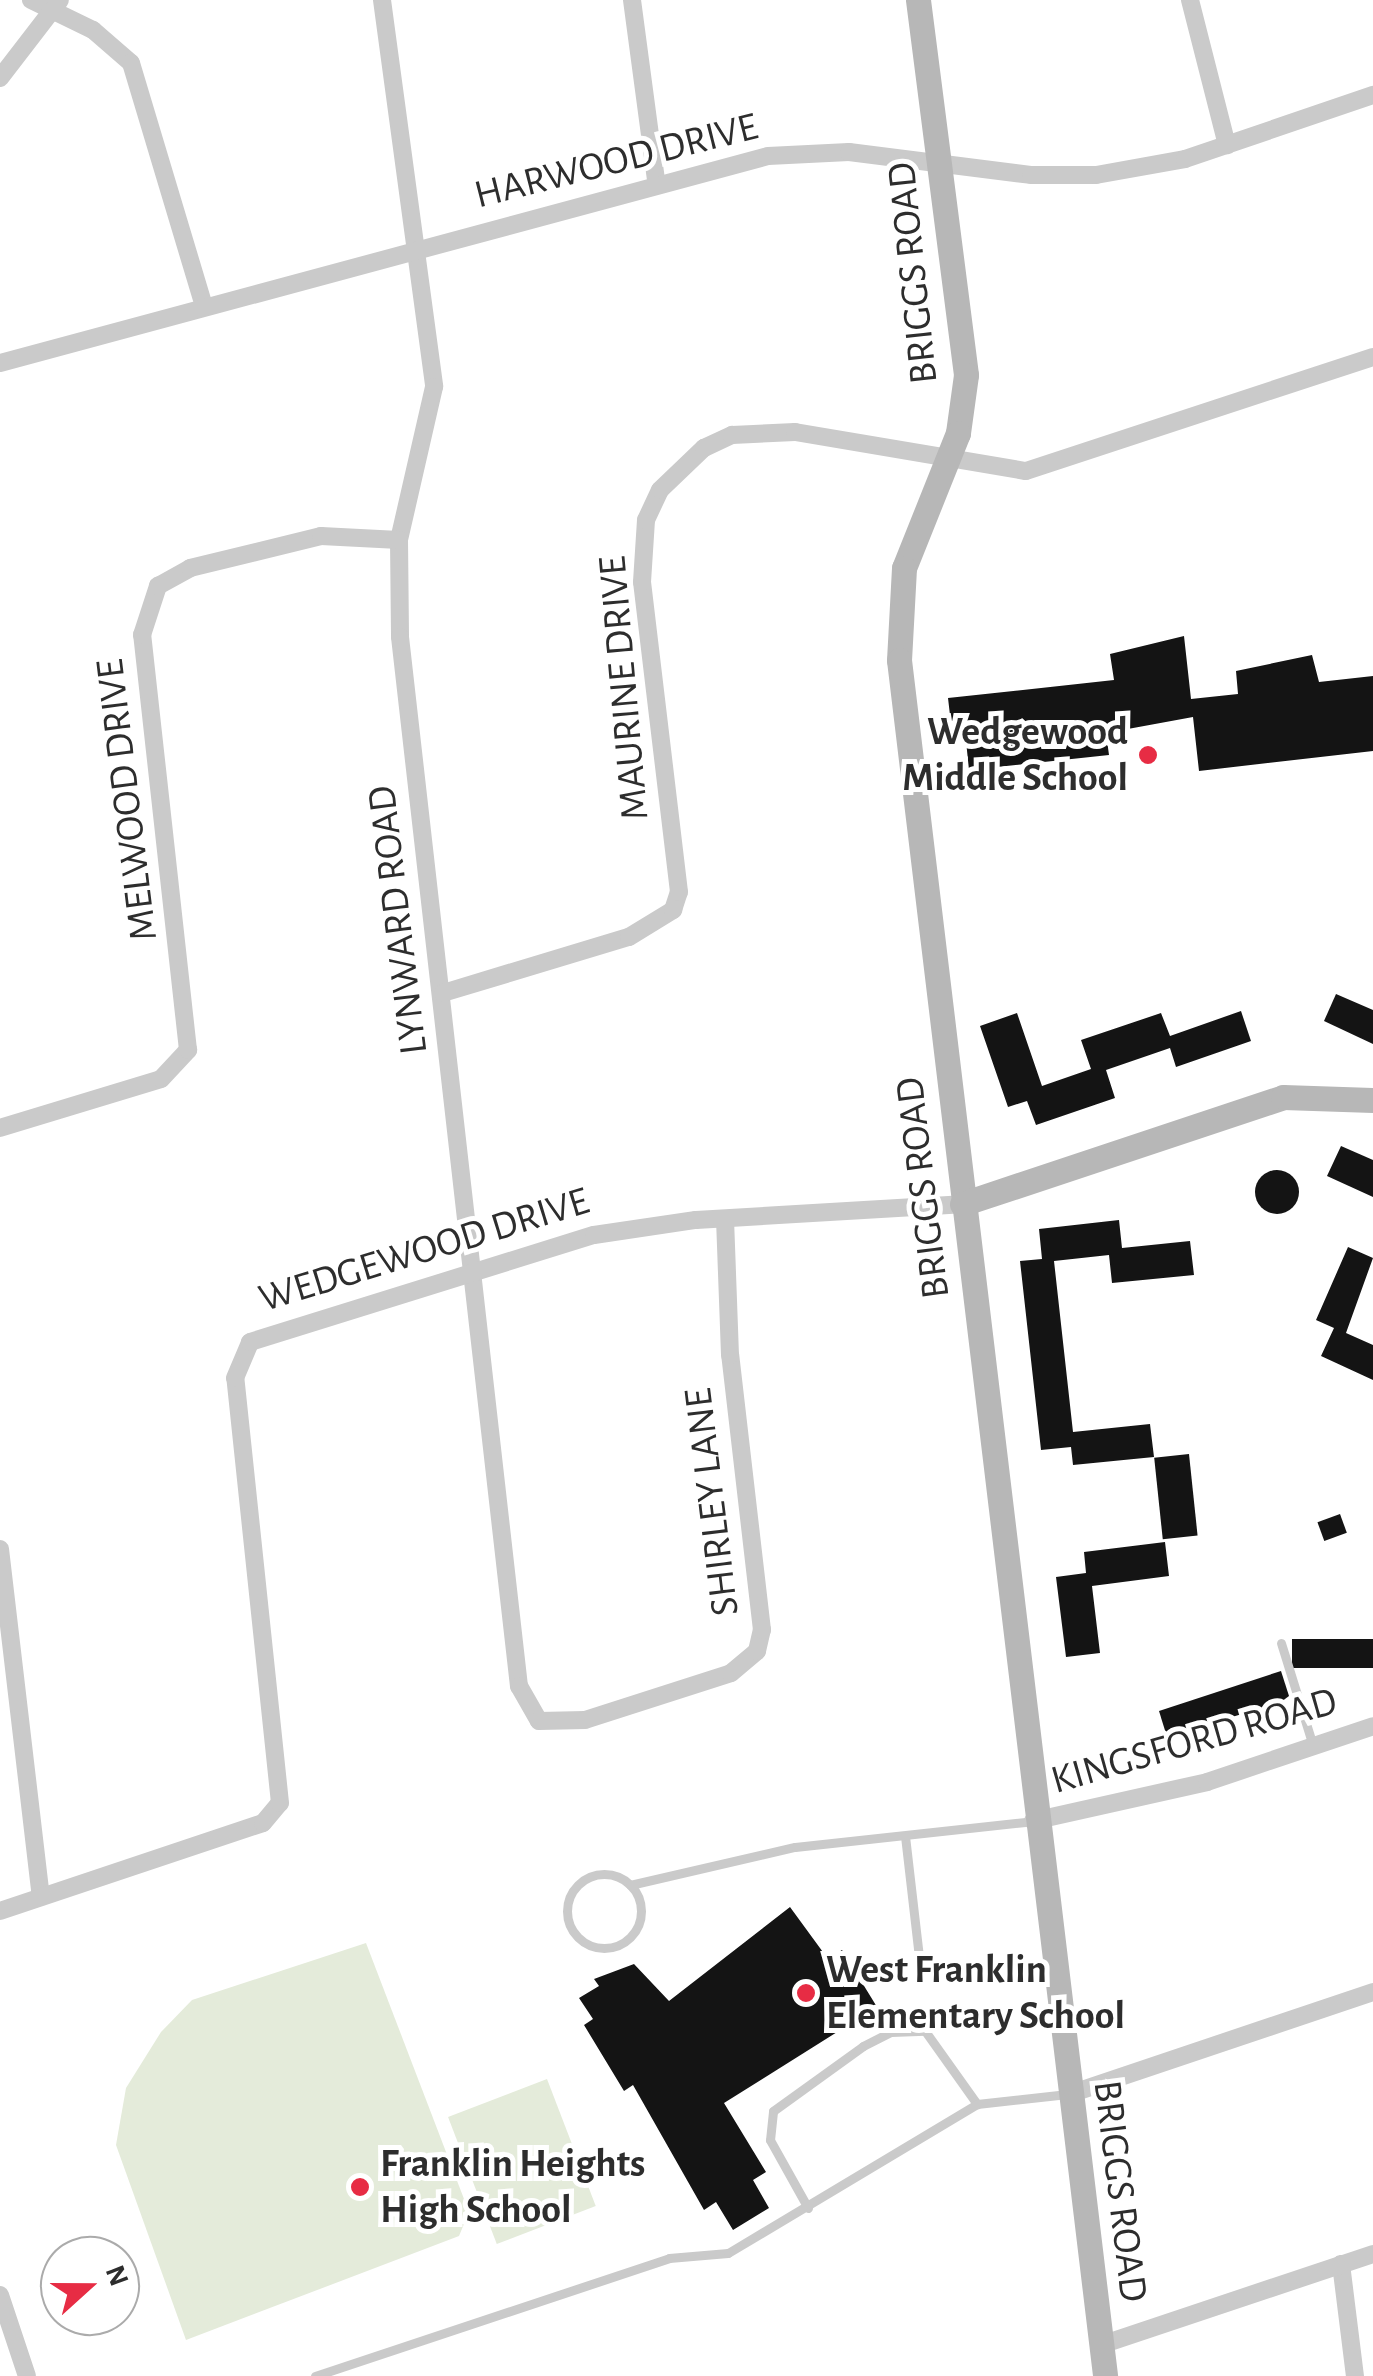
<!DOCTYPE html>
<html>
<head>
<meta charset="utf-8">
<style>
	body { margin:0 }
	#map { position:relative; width:1373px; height:2376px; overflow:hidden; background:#fff; font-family:"Alegreya Sans",sans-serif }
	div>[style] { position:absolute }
	.green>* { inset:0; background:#e4ebda; transform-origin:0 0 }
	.building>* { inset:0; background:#141414; transform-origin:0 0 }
	.round { border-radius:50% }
	.lane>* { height:9px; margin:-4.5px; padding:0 4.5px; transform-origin:4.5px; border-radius:4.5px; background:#cacaca }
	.lane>.ring { margin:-4.5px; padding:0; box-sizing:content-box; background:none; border:9px solid #cacaca; border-radius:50% }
	.street>* { height:18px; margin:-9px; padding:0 9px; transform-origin:9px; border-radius:9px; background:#cacaca }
	.secondary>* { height:25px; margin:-12.5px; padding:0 12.5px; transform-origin:12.5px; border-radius:12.5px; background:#b7b7b7 }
	.dots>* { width:28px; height:28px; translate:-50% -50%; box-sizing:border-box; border:5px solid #fff; border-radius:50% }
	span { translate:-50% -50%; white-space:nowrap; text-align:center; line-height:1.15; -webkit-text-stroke:10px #fff; paint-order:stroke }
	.street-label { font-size:40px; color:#2d2d2d }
	.poi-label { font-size:40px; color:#2d2d2d; font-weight:700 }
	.right { translate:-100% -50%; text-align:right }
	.left { translate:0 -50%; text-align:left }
	.north { position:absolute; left:40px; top:2236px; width:100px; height:100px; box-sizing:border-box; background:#fff; border:2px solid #ababab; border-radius:50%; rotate:69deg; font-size:28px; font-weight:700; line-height:40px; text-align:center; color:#2d2d2d }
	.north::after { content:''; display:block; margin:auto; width:35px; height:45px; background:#e72c44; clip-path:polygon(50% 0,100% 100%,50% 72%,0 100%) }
</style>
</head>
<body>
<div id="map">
	<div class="green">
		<div style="clip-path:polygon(366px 1943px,469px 2212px,459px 2236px,186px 2340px,116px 2145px,126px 2088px,161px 2032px,192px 2000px)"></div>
		<div style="left:547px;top:2079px;width:136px;height:106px;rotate:69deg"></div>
	</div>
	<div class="building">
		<div style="clip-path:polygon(1184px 636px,1191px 699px,1238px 694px,1236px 671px,1312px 655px,1319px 682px,1373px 676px,1373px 751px,1199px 771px,1193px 717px,1106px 733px,1109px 755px,969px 770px,966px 741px,953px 741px,948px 698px,1114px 680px,1110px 654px)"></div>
		<div style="clip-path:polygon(1336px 994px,1373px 1010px,1373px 1044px,1324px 1021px)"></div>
		<div style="clip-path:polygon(1241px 1011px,1251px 1041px,1176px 1067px,1170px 1048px,1106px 1070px,1115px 1098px,1036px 1125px,1027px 1101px,1008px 1107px,980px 1026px,1017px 1013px,1042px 1086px,1091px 1069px,1081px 1040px,1161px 1013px,1170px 1036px)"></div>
		<div style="clip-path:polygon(1341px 1146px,1373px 1160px,1373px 1197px,1327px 1176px)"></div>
		<div class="round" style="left:1255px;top:1170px;width:44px;height:44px"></div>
		<div style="clip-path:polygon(1119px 1220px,1122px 1248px,1190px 1241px,1194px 1275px,1112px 1283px,1109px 1255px,1054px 1261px,1073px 1432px,1150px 1424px,1154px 1457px,1073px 1465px,1071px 1447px,1041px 1450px,1020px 1261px,1042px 1259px,1039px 1229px)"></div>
		<div style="clip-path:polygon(1348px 1247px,1373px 1258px,1346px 1333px,1373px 1345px,1373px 1380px,1321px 1356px,1334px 1328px,1316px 1320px)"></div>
		<div style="left:1189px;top:1454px;width:82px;height:35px;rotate:84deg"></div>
		<div style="left:1340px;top:1514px;width:20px;height:24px;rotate:70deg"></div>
		<div style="clip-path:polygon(1165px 1542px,1169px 1576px,1092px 1586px,1100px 1653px,1066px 1657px,1056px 1577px,1086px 1573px,1084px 1552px)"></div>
		<div style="left:1373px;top:1639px;width:29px;height:81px;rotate:90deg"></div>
		<div style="clip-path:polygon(1281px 1671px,1289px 1696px,1281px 1702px,1167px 1737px,1159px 1711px)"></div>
		<div style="clip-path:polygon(790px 1907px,828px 1959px,842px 1950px,877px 2007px,724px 2103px,766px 2172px,753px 2180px,769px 2208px,733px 2230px,716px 2202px,704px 2210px,633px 2085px,624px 2091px,584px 2025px,593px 2019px,579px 1998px,599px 1986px,594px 1979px,634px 1964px,669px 2001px)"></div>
	</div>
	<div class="lane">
		<div style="left:1281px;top:1643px;width:108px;rotate:72.7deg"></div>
		<div style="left:905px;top:1836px;width:131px;rotate:83.4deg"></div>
		<div class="ring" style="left:567px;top:1874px;width:65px;height:65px"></div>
		<div style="left:630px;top:1885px;width:169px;rotate:-13deg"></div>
		<div style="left:795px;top:1847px;width:239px;rotate:-6.2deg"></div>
		<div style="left:808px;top:2208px;width:78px;rotate:-119.2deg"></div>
		<div style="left:770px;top:2140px;width:29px;rotate:-84deg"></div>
		<div style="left:773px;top:2111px;width:111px;rotate:-35.8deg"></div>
		<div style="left:863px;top:2046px;width:31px;rotate:-27deg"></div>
		<div style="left:891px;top:2032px;width:34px;rotate:-2deg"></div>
		<div style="left:925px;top:2031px;width:90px;rotate:54.5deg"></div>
		<div style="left:315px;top:2376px;width:373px;rotate:-18.4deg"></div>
		<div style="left:669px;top:2258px;width:59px;rotate:-4.8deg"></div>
		<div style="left:728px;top:2253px;width:290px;rotate:-30.9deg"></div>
		<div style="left:977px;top:2104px;width:91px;rotate:-6.3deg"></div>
	</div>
	<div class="street">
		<div style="left:31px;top:0;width:69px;rotate:25.8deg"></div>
		<div style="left:93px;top:30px;width:50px;rotate:41deg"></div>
		<div style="left:131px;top:63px;width:254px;rotate:73.3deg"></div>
		<div style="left:382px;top:0;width:390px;rotate:82.3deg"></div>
		<div style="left:434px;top:387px;width:157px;rotate:102.9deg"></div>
		<div style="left:399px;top:540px;width:97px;rotate:89.4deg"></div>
		<div style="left:400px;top:637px;width:1056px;rotate:83.53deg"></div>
		<div style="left:519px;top:1686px;width:40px;rotate:60.3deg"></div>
		<div style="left:539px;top:1721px;width:46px;rotate:-1.2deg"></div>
		<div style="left:585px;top:1720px;width:153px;rotate:-17.8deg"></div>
		<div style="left:731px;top:1673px;width:34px;rotate:-40deg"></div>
		<div style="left:757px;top:1651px;width:22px;rotate:-77deg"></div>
		<div style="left:762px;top:1630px;width:277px;rotate:-96.6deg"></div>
		<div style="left:730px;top:1355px;width:136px;rotate:-92.1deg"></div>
		<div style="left:632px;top:0;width:182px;rotate:82.4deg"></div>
		<div style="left:1190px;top:0;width:150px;rotate:75.7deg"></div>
		<div style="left:0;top:78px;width:98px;rotate:-52.4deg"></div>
		<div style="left:0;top:363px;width:795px;rotate:-15.08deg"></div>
		<div style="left:768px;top:156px;width:81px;rotate:-2.8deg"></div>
		<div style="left:849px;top:152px;width:183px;rotate:7.2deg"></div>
		<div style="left:1031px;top:175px;width:65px"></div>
		<div style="left:1096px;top:175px;width:90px;rotate:-10.2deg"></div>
		<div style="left:1185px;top:159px;width:199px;rotate:-18.8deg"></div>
		<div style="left:443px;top:993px;width:194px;rotate:-16.8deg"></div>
		<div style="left:629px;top:937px;width:52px;rotate:-31.5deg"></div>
		<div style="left:673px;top:910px;width:19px;rotate:-72deg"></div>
		<div style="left:679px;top:892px;width:312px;rotate:-96.8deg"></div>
		<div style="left:642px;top:582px;width:62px;rotate:-86.3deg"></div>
		<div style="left:646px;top:520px;width:33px;rotate:-65deg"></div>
		<div style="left:660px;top:490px;width:61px;rotate:-43.7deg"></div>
		<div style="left:704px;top:448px;width:31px;rotate:-25deg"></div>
		<div style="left:732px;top:435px;width:63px;rotate:-2.7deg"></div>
		<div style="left:795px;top:432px;width:234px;rotate:9.6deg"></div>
		<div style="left:1026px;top:471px;width:365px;rotate:-18.2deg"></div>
		<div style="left:0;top:1128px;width:168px;rotate:-16.9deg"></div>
		<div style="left:161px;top:1079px;width:40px;rotate:-47deg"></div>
		<div style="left:188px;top:1050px;width:418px;rotate:-96.3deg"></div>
		<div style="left:142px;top:635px;width:52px;rotate:-71.9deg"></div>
		<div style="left:158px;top:586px;width:37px;rotate:-29deg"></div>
		<div style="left:190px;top:568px;width:135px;rotate:-13.7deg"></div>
		<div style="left:321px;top:536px;width:78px;rotate:2.9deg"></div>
		<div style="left:0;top:1549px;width:350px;rotate:83.3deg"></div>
		<div style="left:1033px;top:1821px;width:178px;rotate:-12.6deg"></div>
		<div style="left:1207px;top:1782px;width:175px;rotate:-18.6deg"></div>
		<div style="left:0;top:1911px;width:277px;rotate:-18.5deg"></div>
		<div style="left:263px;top:1823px;width:26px;rotate:-50deg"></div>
		<div style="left:280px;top:1803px;width:427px;rotate:-96deg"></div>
		<div style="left:235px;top:1378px;width:39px;rotate:-67deg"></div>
		<div style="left:250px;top:1342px;width:360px;rotate:-17.3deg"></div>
		<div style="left:594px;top:1235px;width:103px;rotate:-8.4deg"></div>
		<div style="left:696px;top:1220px;width:266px;rotate:-3.4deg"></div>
		<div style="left:1070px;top:2094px;width:320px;rotate:-18.6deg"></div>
		<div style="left:1341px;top:2264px;width:113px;rotate:82.9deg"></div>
		<div style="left:0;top:2295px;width:85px;rotate:71.6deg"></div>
		<div style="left:1101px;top:2345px;width:287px;rotate:-18.5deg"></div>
	</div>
	<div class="secondary">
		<div style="left:918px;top:0;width:378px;rotate:82.7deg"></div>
		<div style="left:966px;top:375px;width:59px;rotate:97.9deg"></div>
		<div style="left:958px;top:433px;width:145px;rotate:111.8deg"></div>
		<div style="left:904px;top:568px;width:92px;rotate:93.1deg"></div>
		<div style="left:899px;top:660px;width:1728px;rotate:83.15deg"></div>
		<div style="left:962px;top:1204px;width:338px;rotate:-18.4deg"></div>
		<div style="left:1283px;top:1097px;width:90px;rotate:1.9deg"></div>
	</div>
	<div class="dots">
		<div style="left:1148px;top:755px;background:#e72c44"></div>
		<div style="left:806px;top:1993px;background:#e72c44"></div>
		<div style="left:360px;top:2187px;background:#e72c44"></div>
	</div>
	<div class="street-label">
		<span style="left:616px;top:161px;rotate:-14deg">HARWOOD DRIVE</span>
		<span style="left:913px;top:273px;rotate:-96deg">BRIGGS ROAD</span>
		<span style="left:624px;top:688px;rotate:-95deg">MAURINE DRIVE</span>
		<span style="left:127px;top:800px;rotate:-97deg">MELWOOD DRIVE</span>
		<span style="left:398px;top:920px;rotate:-97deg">LYNWARD ROAD</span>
		<span style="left:923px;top:1188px;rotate:-97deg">BRIGGS ROAD</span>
		<span style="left:424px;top:1250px;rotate:-17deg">WEDGEWOOD DRIVE</span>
		<span style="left:712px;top:1502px;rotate:-97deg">SHIRLEY LANE</span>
		<span style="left:1194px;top:1741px;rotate:-16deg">KINGSFORD ROAD</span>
		<span style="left:1120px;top:2191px;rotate:83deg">BRIGGS ROAD</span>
	</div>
	<div class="poi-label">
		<span class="right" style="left:1128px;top:755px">Wedgewood<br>Middle School</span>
		<span class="left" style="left:826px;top:1993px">West Franklin<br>Elementary School</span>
		<span class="left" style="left:380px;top:2187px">Franklin Heights<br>High School</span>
	</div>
	<div class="north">N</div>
</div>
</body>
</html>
